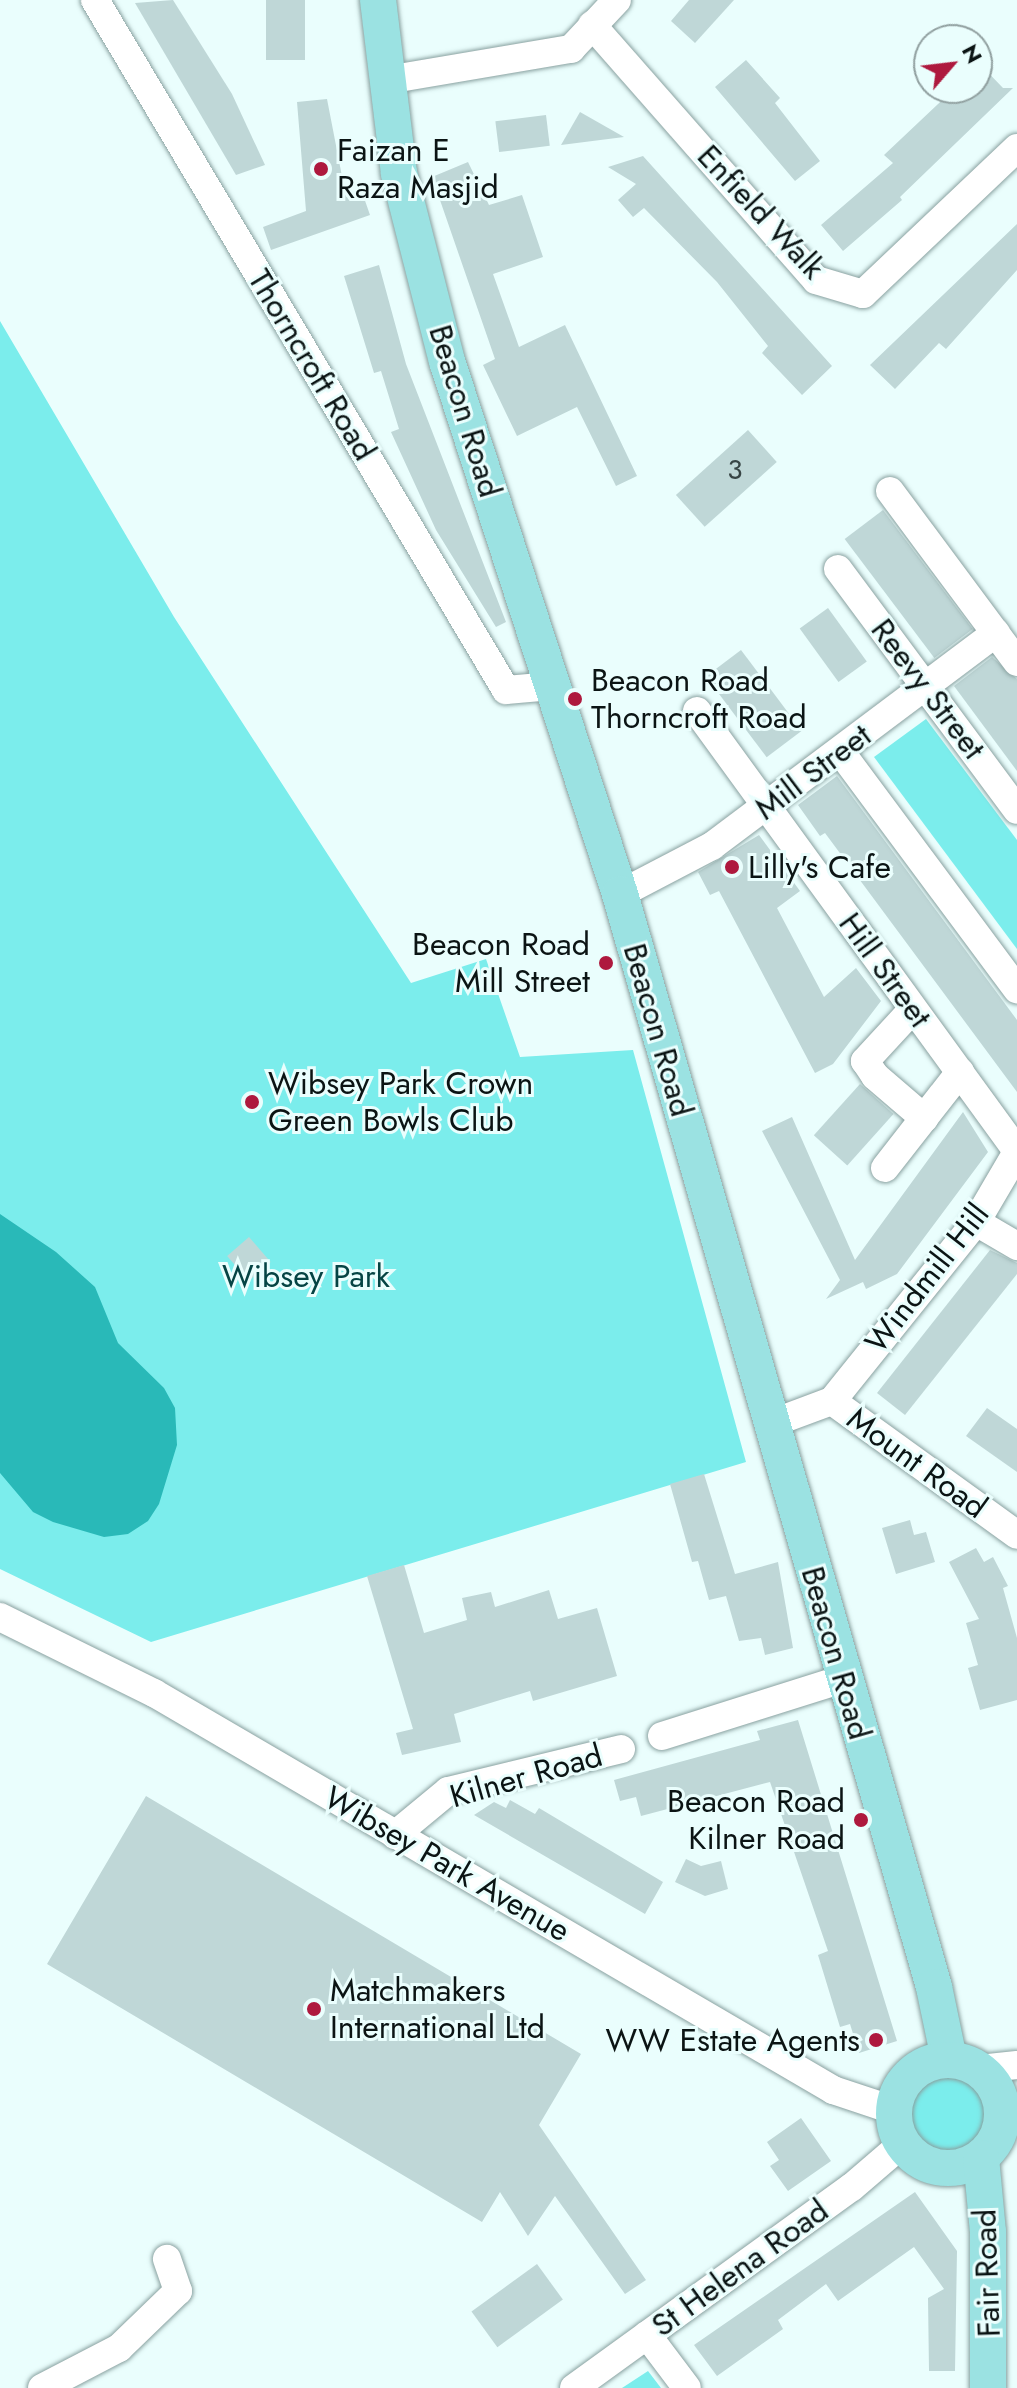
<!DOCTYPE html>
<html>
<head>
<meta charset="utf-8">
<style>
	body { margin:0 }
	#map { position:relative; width:1017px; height:2388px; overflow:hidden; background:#eafefd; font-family:Jost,sans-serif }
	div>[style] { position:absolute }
	.green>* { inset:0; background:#7bedec }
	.round { border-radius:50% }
	.water>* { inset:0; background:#29b9b8 }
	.building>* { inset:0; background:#bfd7d7; transform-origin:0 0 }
	.roads { filter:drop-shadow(0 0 2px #89a1a0) drop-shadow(0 0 2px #89a1a0) }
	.minor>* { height:28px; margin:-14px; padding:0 14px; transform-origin:14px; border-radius:14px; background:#fff }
	.major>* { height:36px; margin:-18px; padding:0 18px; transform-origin:18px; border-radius:18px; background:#9be2e2 }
	.major>.ring { margin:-18px; padding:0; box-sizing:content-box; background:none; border:36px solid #9be2e2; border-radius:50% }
	.dots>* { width:22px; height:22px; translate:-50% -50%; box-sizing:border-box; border:4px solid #eafefd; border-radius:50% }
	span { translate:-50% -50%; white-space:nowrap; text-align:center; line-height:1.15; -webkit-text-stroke:6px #eafefd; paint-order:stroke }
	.number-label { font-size:28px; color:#384545 }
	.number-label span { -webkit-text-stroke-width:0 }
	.poi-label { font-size:32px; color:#0b1414 }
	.left { translate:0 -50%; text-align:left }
	.right { translate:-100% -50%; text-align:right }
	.street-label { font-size:32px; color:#0b1414 }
	.park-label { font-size:32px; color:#054444 }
	.north { position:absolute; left:913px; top:24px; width:80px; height:80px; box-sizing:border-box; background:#eafefd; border:2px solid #91a0a0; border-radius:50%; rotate:62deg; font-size:22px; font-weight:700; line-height:32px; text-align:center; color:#0b1414 }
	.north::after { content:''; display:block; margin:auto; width:28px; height:36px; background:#ae193e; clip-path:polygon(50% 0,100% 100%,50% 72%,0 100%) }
</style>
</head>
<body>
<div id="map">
	<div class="green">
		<div style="clip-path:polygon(0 321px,174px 617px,411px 983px,486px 959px,520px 1057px,633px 1050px,746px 1462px,151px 1642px,0 1569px)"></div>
		<div style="clip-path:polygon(926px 719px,1017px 840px,1017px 949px,874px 757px)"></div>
		<div class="round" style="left:909px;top:2070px;width:84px;height:84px"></div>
		<div style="clip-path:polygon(648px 2371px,661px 2388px,622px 2388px)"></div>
	</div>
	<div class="water">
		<div style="clip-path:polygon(0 1214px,56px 1252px,95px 1287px,118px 1343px,164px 1388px,175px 1408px,177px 1445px,159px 1504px,148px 1521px,128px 1534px,104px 1537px,53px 1522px,33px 1512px,0 1473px)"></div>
	</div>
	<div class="building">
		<div style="clip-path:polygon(173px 0,232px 94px,265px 165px,236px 175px,135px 3px)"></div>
		<div style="left:266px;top:0;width:39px;height:60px"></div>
		<div style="clip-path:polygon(689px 0,734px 0,695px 43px,671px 21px)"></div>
		<div style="clip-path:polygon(746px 60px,780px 98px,775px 103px,820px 161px,795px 181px,715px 87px)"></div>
		<div style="clip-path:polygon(977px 61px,1003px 88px,1013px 88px,900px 197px,902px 200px,843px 251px,821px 225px,893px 163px,884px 155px,955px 88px,977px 88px)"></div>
		<div style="clip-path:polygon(327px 99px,346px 197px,362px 192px,370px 215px,271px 250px,263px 227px,306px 211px,297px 102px)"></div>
		<div style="clip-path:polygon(580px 112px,624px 137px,561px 145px)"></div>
		<div style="left:546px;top:115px;width:31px;height:51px;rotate:83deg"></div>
		<div style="clip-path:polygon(643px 156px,832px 366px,802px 395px,762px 353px,768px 346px,717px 282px,644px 208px,633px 217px,618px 200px,636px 184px,608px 167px)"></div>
		<div style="clip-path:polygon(468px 162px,489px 205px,522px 195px,543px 257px,493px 274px,519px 347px,565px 325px,637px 476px,616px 486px,577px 407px,517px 436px,483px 365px,495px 359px,432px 177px)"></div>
		<div style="clip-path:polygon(1017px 224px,1017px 270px,946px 349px,939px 343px,895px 389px,870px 365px)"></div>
		<div style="clip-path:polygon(379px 265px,406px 364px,506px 622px,496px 627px,436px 530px,391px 432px,399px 429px,381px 371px,374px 373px,344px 276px)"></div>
		<div style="left:748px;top:430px;width:43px;height:97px;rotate:48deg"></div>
		<div style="left:883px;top:510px;width:149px;height:48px;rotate:53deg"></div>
		<div style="left:828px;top:608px;width:66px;height:35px;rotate:54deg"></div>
		<div style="left:741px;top:650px;width:101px;height:44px;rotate:53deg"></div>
		<div style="clip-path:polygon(992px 657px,1017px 679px,1017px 771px,954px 686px)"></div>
		<div style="clip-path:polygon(837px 776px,1017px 1020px,1017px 1092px,825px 833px,820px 836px,798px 805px)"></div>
		<div style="clip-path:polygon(759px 835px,800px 891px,777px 908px,824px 997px,856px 968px,881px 1001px,833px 1064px,815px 1073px,719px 891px,710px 895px,698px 872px)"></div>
		<div style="left:860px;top:1084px;width:45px;height:69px;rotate:42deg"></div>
		<div style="clip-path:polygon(963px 1112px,988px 1152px,897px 1274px,866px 1289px,863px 1282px,826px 1299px,840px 1280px,762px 1131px,792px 1117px,855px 1260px)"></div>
		<div style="left:249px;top:1237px;width:33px;height:29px;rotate:49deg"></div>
		<div style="clip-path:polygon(990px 1250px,1017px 1263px,1017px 1274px,905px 1415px,877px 1393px)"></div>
		<div style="clip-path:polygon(987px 1408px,1017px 1429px,1017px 1472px,966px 1436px)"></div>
		<div style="clip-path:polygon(704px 1474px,735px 1574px,778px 1562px,793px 1648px,765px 1655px,761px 1638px,739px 1641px,726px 1596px,709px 1600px,698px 1561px,692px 1562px,670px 1484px)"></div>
		<div style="clip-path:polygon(910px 1520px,914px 1535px,926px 1532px,935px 1562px,896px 1574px,882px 1528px)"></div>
		<div style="clip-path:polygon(976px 1548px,984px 1562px,993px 1557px,1008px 1586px,1003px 1588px,1017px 1638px,1017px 1700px,980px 1710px,968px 1668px,978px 1665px,966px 1623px,979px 1619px,949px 1562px)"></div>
		<div style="clip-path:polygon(404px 1565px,424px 1633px,467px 1620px,462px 1598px,491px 1592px,495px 1607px,549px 1590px,558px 1619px,597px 1608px,617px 1676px,533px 1701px,530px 1691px,454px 1714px,461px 1742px,402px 1755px,396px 1733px,413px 1729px,367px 1576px)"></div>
		<div style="clip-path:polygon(798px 1720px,897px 2041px,859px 2053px,850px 2024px,840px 2027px,818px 1955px,828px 1951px,770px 1782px,641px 1816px,636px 1797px,620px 1801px,614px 1780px,760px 1740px,757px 1731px)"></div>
		<div style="clip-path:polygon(146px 1796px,581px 2054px,539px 2125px,646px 2280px,625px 2294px,555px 2196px,528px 2236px,500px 2192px,482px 2222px,47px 1964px)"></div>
		<div style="clip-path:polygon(510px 1800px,535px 1814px,539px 1808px,663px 1882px,645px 1914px,474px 1815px,494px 1802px,506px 1808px)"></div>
		<div style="clip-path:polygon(686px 1859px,701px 1866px,721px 1861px,728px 1889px,705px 1896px,675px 1882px)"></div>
		<div style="clip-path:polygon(801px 2118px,831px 2161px,788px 2191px,770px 2166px,779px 2160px,767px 2142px)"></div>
		<div style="clip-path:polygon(915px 2192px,957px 2251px,955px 2371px,929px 2371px,928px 2298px,944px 2289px,914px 2247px,838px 2301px,826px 2284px,778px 2320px,783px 2329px,717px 2376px,694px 2345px)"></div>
		<div style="left:537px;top:2264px;width:44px;height:81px;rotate:54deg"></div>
	</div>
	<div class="roads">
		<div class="minor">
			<div style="left:95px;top:0;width:803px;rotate:59.22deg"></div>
			<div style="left:506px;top:690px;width:46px;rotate:-5deg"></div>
			<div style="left:592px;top:25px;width:339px;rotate:48.7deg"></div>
			<div style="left:816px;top:280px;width:49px;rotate:16.6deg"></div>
			<div style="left:863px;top:294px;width:212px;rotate:-43.5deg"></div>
			<div style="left:387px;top:80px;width:187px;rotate:-9.6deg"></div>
			<div style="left:571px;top:49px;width:67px;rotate:-46.8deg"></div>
			<div style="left:890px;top:491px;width:213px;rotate:53.4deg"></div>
			<div style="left:838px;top:569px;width:300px;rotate:53.4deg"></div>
			<div style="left:697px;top:711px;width:544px;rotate:53.97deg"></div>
			<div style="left:840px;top:751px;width:297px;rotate:53.4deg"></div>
			<div style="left:620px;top:894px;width:104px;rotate:-27.6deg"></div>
			<div style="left:712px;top:846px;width:355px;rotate:-36.9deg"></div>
			<div style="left:913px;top:1009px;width:71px;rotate:132.7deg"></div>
			<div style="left:865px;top:1061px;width:18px;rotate:56deg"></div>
			<div style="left:875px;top:1076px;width:65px;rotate:40.6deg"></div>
			<div style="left:885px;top:1168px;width:122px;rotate:-52deg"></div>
			<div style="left:976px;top:1222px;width:48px;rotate:30.3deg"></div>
			<div style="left:832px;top:1401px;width:230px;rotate:-51.2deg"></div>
			<div style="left:976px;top:1222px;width:81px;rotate:-59.6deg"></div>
			<div style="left:770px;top:1424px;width:66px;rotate:-20.4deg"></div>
			<div style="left:832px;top:1401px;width:228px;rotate:35.9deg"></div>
			<div style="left:0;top:1617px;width:172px;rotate:26.3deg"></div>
			<div style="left:154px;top:1693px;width:787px;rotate:30.31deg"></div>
			<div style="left:833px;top:2090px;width:63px;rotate:18.4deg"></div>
			<div style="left:662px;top:1736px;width:190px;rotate:-17.5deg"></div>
			<div style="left:395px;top:1835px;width:69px;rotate:-39.7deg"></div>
			<div style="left:448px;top:1791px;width:178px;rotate:-13.6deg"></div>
			<div style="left:979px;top:2069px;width:38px;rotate:-6deg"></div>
			<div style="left:1002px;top:2126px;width:18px;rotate:-34deg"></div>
			<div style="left:647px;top:2335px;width:66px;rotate:53deg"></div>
			<div style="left:42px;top:2388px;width:87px;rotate:-27.5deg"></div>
			<div style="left:119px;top:2348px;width:82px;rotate:-44deg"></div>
			<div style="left:178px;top:2291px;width:34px;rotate:-109deg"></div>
			<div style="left:574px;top:2388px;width:343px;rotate:-35.9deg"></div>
			<div style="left:852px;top:2187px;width:66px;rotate:-40.7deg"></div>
		</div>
		<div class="major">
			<div style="left:378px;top:0;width:174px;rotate:83.1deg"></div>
			<div style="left:399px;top:173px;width:194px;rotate:75.7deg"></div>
			<div style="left:447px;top:361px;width:560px;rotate:72.02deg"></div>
			<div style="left:620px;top:894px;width:1137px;rotate:73.97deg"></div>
			<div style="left:934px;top:1987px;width:74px;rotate:78.2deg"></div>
			<div class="ring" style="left:894px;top:2060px;width:72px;height:72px"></div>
			<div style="left:981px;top:2158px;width:74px;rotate:84.6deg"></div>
			<div style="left:988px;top:2232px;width:156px;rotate:90deg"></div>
		</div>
	</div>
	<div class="dots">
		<div style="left:321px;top:169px;background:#ae193e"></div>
		<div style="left:575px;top:699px;background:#ae193e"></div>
		<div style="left:732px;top:867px;background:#ae193e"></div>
		<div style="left:606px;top:963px;background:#ae193e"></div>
		<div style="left:252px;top:1102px;background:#ae193e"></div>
		<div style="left:861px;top:1820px;background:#ae193e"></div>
		<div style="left:314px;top:2009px;background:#ae193e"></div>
		<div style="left:876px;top:2040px;background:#ae193e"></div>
	</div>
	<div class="number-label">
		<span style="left:735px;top:470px">3</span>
	</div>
	<div class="poi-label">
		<span class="left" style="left:337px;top:169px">Faizan E<br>Raza Masjid</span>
		<span class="left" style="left:591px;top:699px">Beacon Road<br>Thorncroft Road</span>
		<span class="left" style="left:748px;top:867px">Lilly's Cafe</span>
		<span class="right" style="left:590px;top:963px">Beacon Road<br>Mill Street</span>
		<span class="left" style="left:268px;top:1102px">Wibsey Park Crown<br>Green Bowls Club</span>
		<span class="right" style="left:845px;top:1820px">Beacon Road<br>Kilner Road</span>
		<span class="left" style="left:330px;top:2009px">Matchmakers<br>International Ltd</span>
		<span class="right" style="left:860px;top:2040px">WW Estate Agents</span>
	</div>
	<div class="street-label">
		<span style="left:761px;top:212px;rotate:47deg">Enfield Walk</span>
		<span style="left:312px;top:365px;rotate:59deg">Thorncroft Road</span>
		<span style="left:465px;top:411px;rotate:73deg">Beacon Road</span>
		<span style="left:928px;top:689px;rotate:53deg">Reevy Street</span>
		<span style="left:813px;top:772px;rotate:-37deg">Mill Street</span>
		<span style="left:885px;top:970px;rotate:54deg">Hill Street</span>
		<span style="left:658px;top:1030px;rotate:74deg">Beacon Road</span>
		<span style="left:927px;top:1278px;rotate:-52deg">Windmill Hill</span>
		<span style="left:917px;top:1463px;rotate:36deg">Mount Road</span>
		<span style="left:836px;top:1653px;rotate:74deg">Beacon Road</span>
		<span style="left:526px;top:1776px;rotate:-16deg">Kilner Road</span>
		<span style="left:447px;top:1864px;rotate:30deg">Wibsey Park Avenue</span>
		<span style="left:740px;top:2268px;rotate:-36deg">St Helena Road</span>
		<span style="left:987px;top:2273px;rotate:-92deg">Fair Road</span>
	</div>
	<div class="park-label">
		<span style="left:306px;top:1276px">Wibsey Park</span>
	</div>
	<div class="north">N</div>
</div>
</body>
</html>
